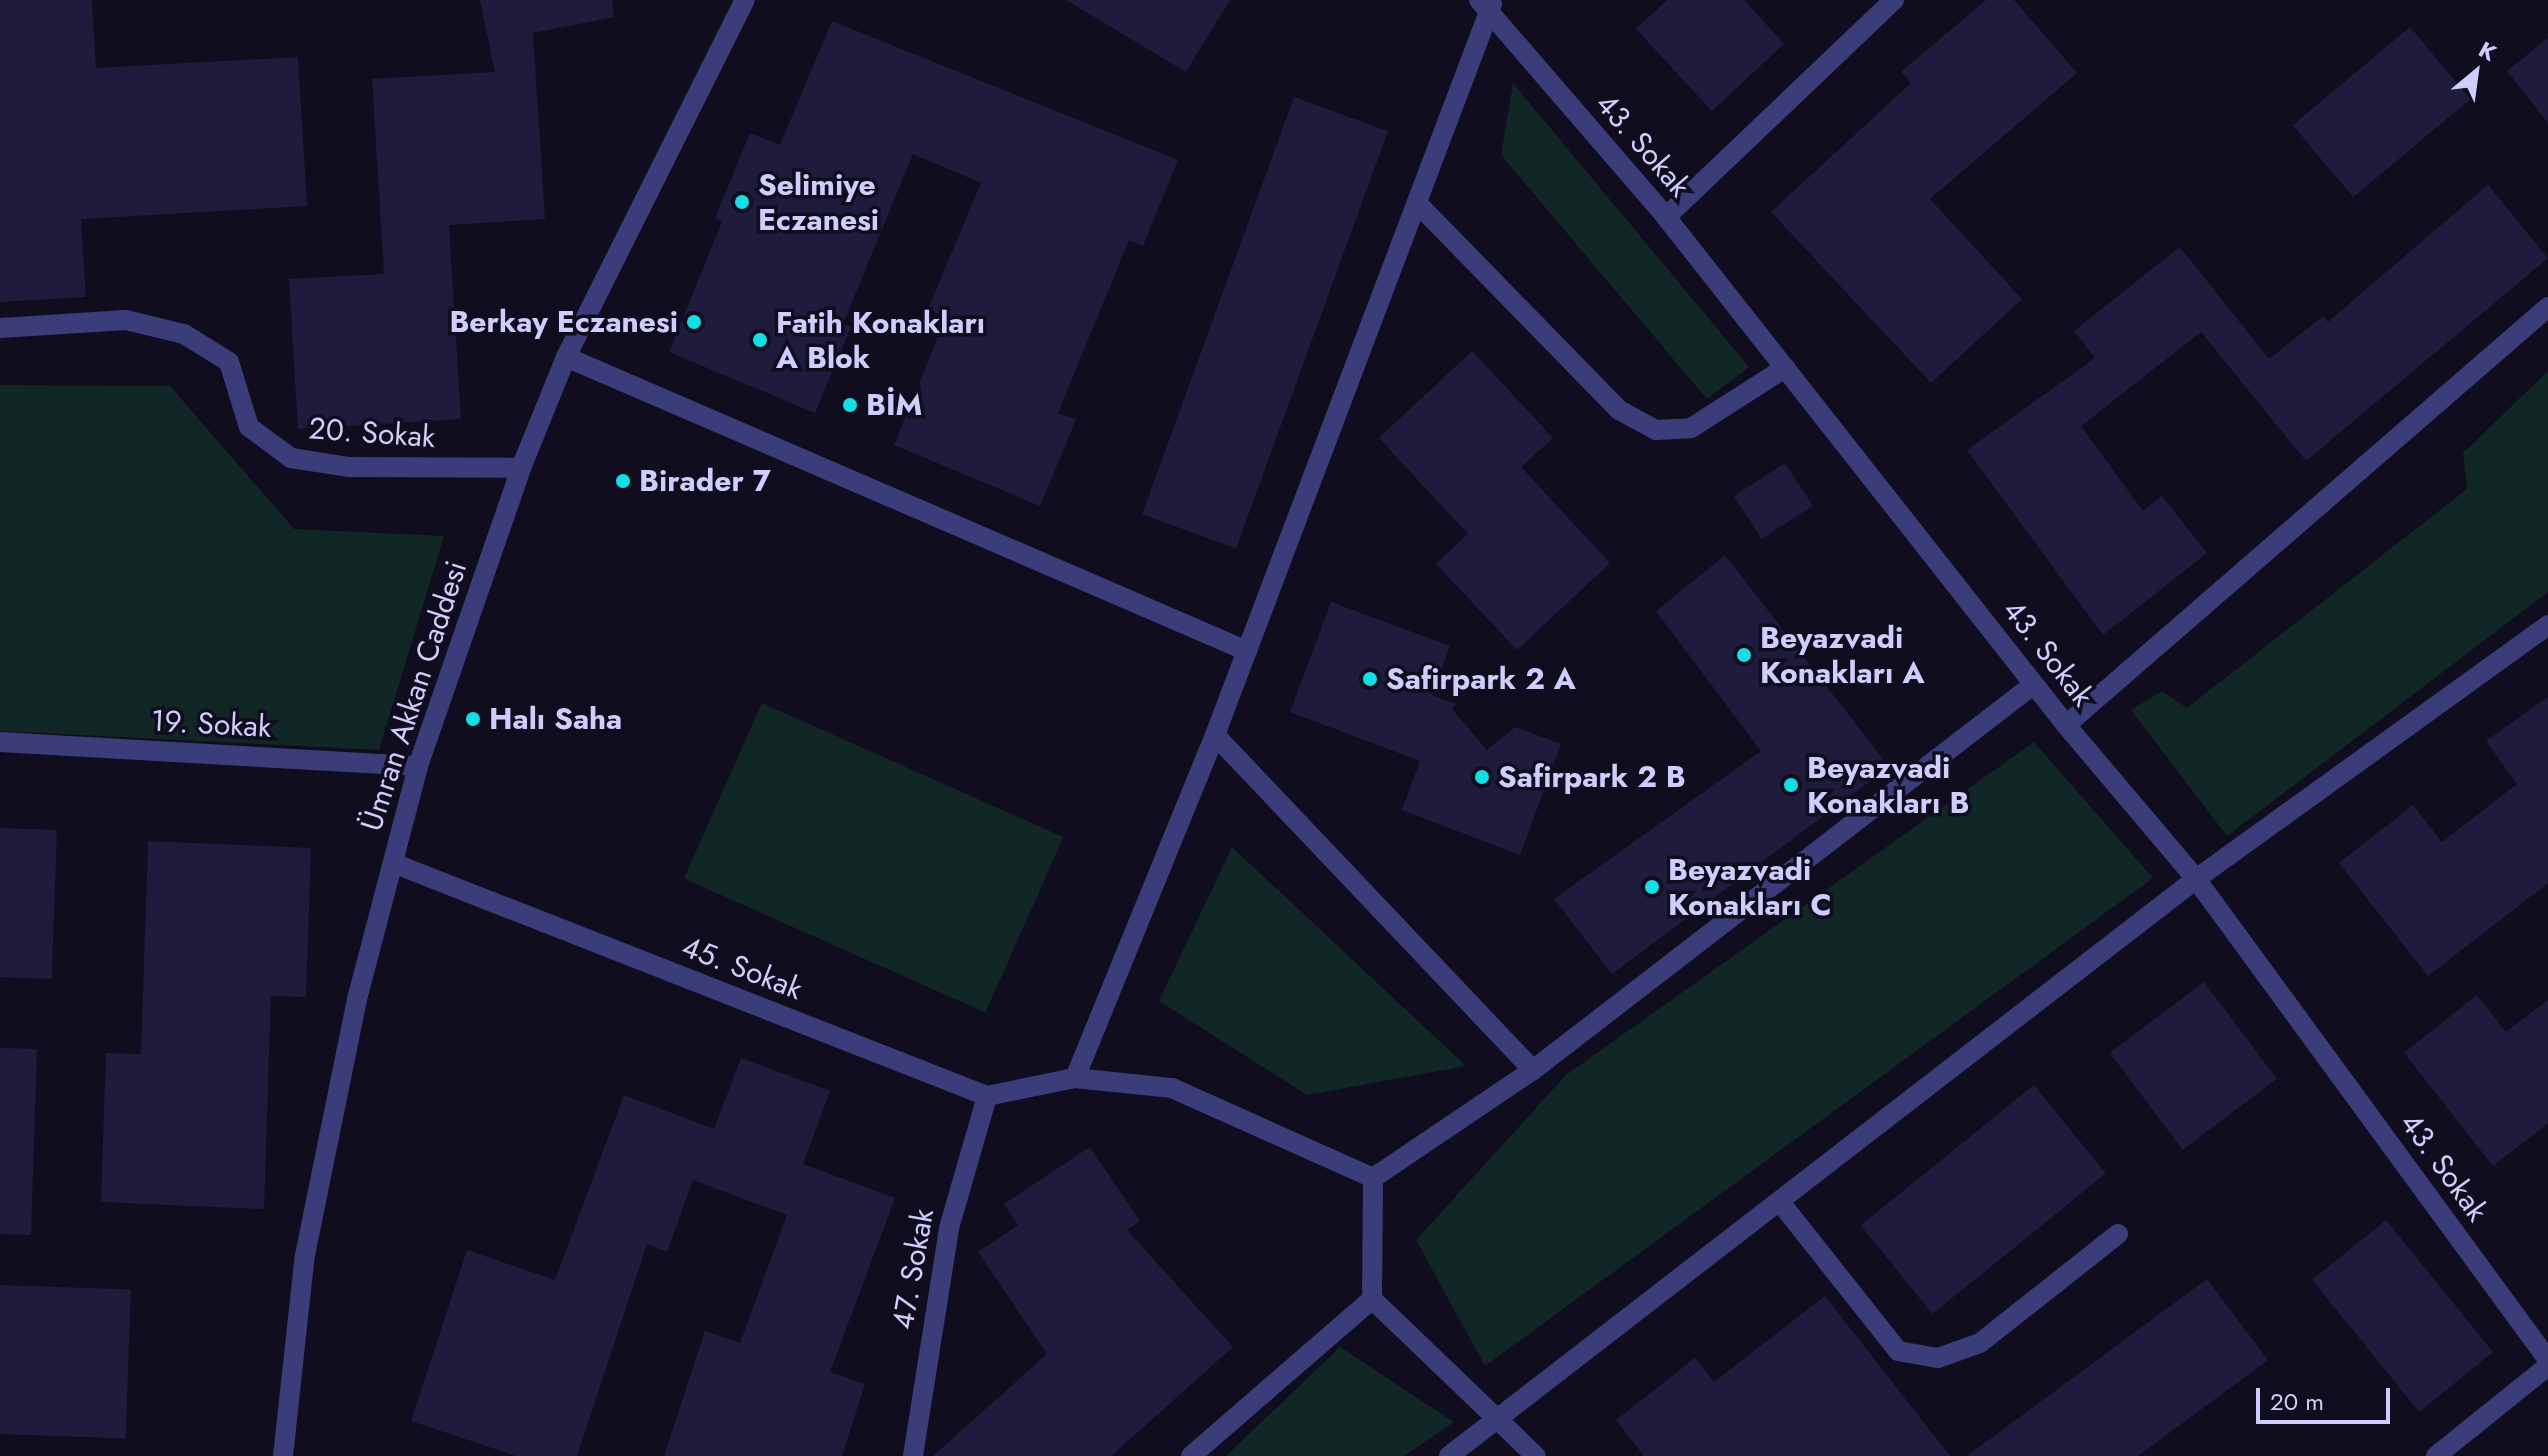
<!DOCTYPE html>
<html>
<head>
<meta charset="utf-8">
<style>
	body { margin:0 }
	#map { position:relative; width:2548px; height:1456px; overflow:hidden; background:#0f0d1e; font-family:Jost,sans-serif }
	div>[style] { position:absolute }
	.green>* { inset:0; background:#112725; transform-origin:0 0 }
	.building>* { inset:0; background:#1f1b3d; transform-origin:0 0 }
	.lane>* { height:20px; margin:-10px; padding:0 10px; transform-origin:10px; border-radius:10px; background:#3b3d7a }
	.street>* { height:20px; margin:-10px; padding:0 10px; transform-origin:10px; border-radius:10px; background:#3b3d7a }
	.dots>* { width:22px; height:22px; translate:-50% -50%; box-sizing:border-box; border:4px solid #0f0d1e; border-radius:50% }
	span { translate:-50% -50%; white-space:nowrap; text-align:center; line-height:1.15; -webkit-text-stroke:7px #0f0d1e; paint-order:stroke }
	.street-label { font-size:30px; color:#cfcdfc }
	.poi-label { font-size:30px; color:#cfcdfc; font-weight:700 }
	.left { translate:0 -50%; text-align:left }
	.right { translate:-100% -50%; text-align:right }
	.north { position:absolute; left:2436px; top:32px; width:80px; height:80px; -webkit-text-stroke:6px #0f0d1e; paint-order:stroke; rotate:29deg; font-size:22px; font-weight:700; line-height:32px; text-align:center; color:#cfcdfc }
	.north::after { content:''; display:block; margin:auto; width:28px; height:36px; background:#cfcdfc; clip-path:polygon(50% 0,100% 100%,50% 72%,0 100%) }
	.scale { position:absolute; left:2256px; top:1388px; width:134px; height:36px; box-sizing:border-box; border:4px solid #cfcdfc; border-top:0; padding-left:10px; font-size:24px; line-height:28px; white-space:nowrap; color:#cfcdfc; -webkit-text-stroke:6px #0f0d1e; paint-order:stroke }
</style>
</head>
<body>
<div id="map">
	<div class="green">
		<div style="clip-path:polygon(1513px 83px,1749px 367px,1707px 399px,1501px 155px)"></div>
		<div style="clip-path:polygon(2548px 371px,2548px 592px,2227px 836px,2131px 710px,2162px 691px,2187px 708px,2467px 489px,2463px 453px)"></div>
		<div style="clip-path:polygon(0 385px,170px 386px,294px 529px,444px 536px,379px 750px,0 731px)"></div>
		<div style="left:762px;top:703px;width:330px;height:192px;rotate:24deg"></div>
		<div style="clip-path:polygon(2034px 742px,2153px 878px,1485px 1366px,1416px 1240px,1566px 1075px)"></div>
		<div style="clip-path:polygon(1232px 847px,1466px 1066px,1307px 1095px,1159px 1001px)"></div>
		<div style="clip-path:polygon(1340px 1347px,1454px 1422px,1404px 1456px,1226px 1456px)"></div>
	</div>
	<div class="building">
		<div style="clip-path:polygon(0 0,92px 0,96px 68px,298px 57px,307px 206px,81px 219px,86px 297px,0 302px)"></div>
		<div style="clip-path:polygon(480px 0,612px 0,614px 17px,533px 33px,545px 219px,449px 225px,461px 419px,298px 429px,289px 279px,384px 274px,372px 79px,495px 72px)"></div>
		<div style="clip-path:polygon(1066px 0,1230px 0,1186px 72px)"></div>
		<div style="clip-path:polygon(1667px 0,1744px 0,1784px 44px,1712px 111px,1636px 29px)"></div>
		<div style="clip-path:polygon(1986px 0,2014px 0,2077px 73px,1930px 199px,2022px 299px,1931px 383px,1771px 212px,1911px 83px,1901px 72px)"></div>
		<div style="clip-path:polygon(832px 21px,1178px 160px,1143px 246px,1129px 240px,1058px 413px,1076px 420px,1040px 506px,894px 445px,946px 317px,928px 309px,981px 183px,913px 154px,843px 324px,851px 327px,815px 413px,669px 352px,722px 222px,715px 218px,750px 133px,780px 145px)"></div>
		<div style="left:2410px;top:27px;width:94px;height:153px;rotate:50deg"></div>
		<div style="clip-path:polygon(2548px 38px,2548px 123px,2507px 71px)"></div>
		<div style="left:1294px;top:97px;width:100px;height:444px;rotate:20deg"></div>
		<div style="clip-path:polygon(2488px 185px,2548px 258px,2306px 461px,2201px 332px,2081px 426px,2143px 511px,2162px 496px,2207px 553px,2103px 635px,1967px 450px,2095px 358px,2074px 331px,2180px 247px,2269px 359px,2323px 316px,2328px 322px)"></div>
		<div style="clip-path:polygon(1472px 351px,1553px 438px,1521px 467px,1610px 563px,1517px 650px,1436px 564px,1468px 534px,1379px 438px)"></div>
		<div style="left:1785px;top:463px;width:51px;height:61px;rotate:57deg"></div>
		<div style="clip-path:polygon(1725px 555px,1889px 767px,1612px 974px,1554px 899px,1761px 751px,1656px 611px)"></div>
		<div style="clip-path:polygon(1331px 602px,1450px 646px,1432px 695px,1456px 704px,1452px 709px,1487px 750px,1515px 727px,1561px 744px,1520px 855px,1402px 810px,1420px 761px,1290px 712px)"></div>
		<div style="clip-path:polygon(2548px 697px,2548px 883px,2428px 976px,2339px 863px,2413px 805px,2442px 842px,2517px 784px,2486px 741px)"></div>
		<div style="left:0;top:828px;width:57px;height:149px;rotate:2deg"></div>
		<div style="clip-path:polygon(148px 841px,311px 848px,306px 997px,271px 996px,264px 1209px,101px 1202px,106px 1053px,141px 1054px)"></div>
		<div style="left:2204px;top:982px;width:121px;height:118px;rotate:53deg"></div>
		<div style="clip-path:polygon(2477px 995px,2506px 1032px,2548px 1000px,2548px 1123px,2493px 1166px,2404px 1053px)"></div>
		<div style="clip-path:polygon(0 1048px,37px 1049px,31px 1235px,0 1234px)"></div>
		<div style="clip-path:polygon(741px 1058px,830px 1091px,803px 1164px,895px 1198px,830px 1372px,865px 1384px,842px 1456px,664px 1456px,705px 1331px,740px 1343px,787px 1215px,693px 1180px,667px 1252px,647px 1244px,577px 1456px,516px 1456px,411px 1421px,467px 1250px,555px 1280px,624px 1095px,714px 1129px)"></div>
		<div style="left:2034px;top:1085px;width:114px;height:223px;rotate:51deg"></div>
		<div style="clip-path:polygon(1090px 1147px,1140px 1221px,1127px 1230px,1233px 1347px,1111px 1456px,933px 1456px,1047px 1354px,978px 1252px,1018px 1225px,1004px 1204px)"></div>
		<div style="left:2386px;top:1220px;width:170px;height:95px;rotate:51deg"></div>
		<div style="clip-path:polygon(2207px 1279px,2268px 1360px,2138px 1456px,1967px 1456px)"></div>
		<div style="left:0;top:1285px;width:131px;height:149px;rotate:2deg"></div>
		<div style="clip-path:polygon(1825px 1296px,1950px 1456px,1644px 1456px,1616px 1420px,1695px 1358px,1714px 1382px)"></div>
	</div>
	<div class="lane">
		<div style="left:1417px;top:203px;width:289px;rotate:45.7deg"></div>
		<div style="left:1619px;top:410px;width:42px;rotate:28.4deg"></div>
		<div style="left:1656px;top:430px;width:35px;rotate:-3deg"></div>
		<div style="left:1691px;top:428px;width:112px;rotate:-32.6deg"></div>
		<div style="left:1780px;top:1202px;width:190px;rotate:51.6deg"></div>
		<div style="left:1898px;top:1351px;width:41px;rotate:9.9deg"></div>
		<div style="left:1938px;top:1358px;width:45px;rotate:-19.7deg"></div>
		<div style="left:1980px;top:1343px;width:176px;rotate:-38.3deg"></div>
		<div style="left:2436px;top:1456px;width:144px;rotate:-38.8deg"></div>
	</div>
	<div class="street">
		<div style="left:1479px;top:0;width:286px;rotate:49.2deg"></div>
		<div style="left:1666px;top:217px;width:647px;rotate:51.78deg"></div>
		<div style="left:2066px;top:725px;width:202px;rotate:49.8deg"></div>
		<div style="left:2196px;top:879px;width:596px;rotate:53.8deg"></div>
		<div style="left:1666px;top:217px;width:315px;rotate:-43.6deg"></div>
		<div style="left:0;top:328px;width:126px;rotate:-3.6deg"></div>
		<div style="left:126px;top:320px;width:60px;rotate:13.6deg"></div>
		<div style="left:184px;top:334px;width:53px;rotate:31.9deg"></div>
		<div style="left:229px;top:362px;width:68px;rotate:72.9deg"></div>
		<div style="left:249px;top:427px;width:52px;rotate:36.4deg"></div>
		<div style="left:291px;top:458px;width:59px;rotate:8.8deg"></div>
		<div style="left:349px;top:467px;width:172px;rotate:0.3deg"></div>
		<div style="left:566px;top:357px;width:742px;rotate:23.35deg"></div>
		<div style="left:2066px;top:725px;width:638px;rotate:-40.93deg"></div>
		<div style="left:1215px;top:735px;width:462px;rotate:46.5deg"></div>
		<div style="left:0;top:742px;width:419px;rotate:3.3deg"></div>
		<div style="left:393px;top:863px;width:638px;rotate:21.42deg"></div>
		<div style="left:987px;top:1096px;width:90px;rotate:-11.6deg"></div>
		<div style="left:1075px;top:1078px;width:98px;rotate:5.9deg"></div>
		<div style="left:1172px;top:1088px;width:220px;rotate:24.1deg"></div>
		<div style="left:1373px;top:1178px;width:193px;rotate:-34deg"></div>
		<div style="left:1533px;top:1070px;width:632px;rotate:-37.61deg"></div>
		<div style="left:1075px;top:1078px;width:370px;rotate:-67.8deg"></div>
		<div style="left:1215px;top:735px;width:782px;rotate:-69.25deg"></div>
		<div style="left:1372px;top:1299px;width:227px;rotate:43.8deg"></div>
		<div style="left:283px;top:1456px;width:202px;rotate:-83.8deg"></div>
		<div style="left:305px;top:1255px;width:261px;rotate:-78.5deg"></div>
		<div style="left:357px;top:999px;width:241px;rotate:-75.3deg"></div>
		<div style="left:418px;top:766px;width:315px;rotate:-70.9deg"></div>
		<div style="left:521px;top:468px;width:120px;rotate:-67.9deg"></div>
		<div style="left:566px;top:357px;width:399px;rotate:-63.4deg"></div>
		<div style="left:913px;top:1456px;width:231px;rotate:-81deg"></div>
		<div style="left:949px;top:1228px;width:137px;rotate:-73.9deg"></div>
		<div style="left:1191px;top:1456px;width:240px;rotate:-40.9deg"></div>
		<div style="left:1372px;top:1299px;width:121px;rotate:-89.5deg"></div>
		<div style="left:1449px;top:1456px;width:944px;rotate:-37.68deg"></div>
		<div style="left:2196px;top:879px;width:434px;rotate:-35.8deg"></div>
	</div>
	<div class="dots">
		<div style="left:742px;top:202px;background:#0fe0e6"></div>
		<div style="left:694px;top:322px;background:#0fe0e6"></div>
		<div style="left:760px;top:340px;background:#0fe0e6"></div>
		<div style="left:850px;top:405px;background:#0fe0e6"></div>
		<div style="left:623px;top:481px;background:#0fe0e6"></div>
		<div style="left:1744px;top:655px;background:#0fe0e6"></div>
		<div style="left:1370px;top:679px;background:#0fe0e6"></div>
		<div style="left:473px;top:719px;background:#0fe0e6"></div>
		<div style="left:1482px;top:777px;background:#0fe0e6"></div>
		<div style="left:1791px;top:785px;background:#0fe0e6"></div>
		<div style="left:1652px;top:887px;background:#0fe0e6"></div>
	</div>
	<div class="street-label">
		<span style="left:1643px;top:145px;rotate:49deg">43. Sokak</span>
		<span style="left:372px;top:433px;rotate:4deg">20. Sokak</span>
		<span style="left:2048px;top:653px;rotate:52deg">43. Sokak</span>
		<span style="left:414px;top:696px;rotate:-72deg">Ümran Akkan Caddesi</span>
		<span style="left:211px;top:724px;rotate:3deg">19. Sokak</span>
		<span style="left:742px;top:968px;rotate:21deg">45. Sokak</span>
		<span style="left:2444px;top:1167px;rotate:54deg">43. Sokak</span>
		<span style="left:913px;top:1269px;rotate:-80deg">47. Sokak</span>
	</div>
	<div class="poi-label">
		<span class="left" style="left:758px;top:202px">Selimiye<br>Eczanesi</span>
		<span class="right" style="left:678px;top:322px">Berkay Eczanesi</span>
		<span class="left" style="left:776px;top:340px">Fatih Konakları<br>A Blok</span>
		<span class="left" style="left:866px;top:405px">BİM</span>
		<span class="left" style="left:639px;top:481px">Birader 7</span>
		<span class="left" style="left:1760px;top:655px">Beyazvadi<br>Konakları A</span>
		<span class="left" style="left:1386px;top:679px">Safirpark 2 A</span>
		<span class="left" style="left:489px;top:719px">Halı Saha</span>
		<span class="left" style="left:1807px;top:785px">Beyazvadi<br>Konakları B</span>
		<span class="left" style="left:1498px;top:777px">Safirpark 2 B</span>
		<span class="left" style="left:1668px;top:887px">Beyazvadi<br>Konakları C</span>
	</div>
	<div class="north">K</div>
	<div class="scale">20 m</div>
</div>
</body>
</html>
